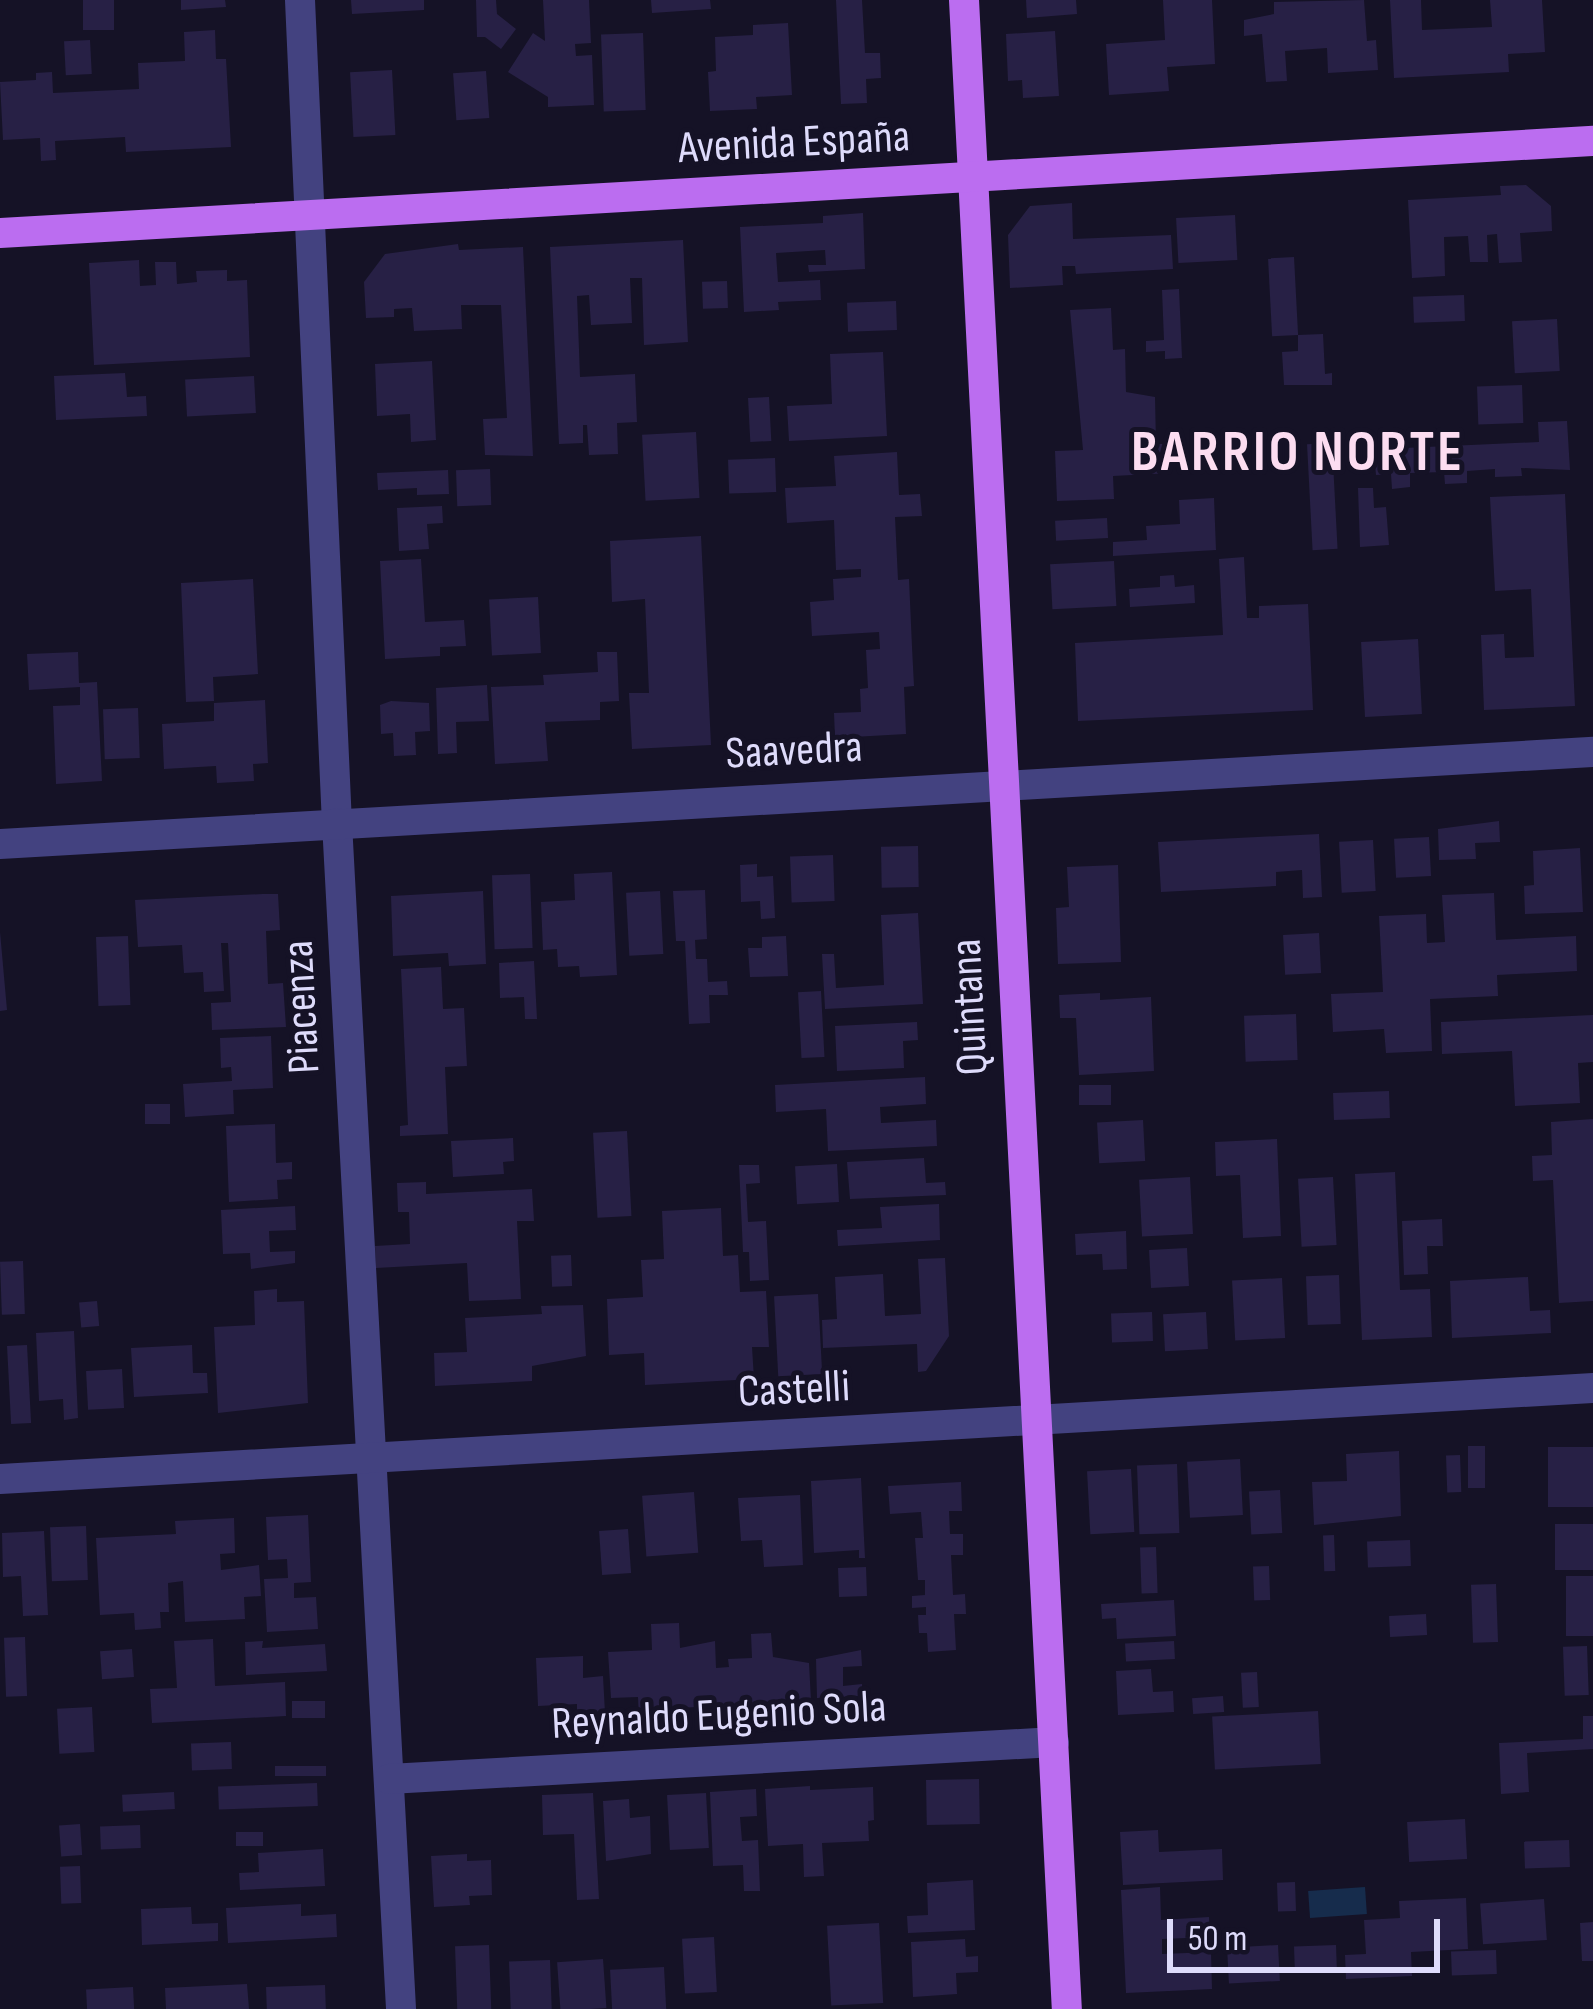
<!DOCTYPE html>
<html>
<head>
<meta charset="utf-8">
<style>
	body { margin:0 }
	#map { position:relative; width:1593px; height:2009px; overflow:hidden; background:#151226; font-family:"Sofia Sans Condensed",sans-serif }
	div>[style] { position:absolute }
	.water>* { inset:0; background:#162c4c; transform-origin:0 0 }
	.building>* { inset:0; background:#272045; transform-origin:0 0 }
	.minor>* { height:30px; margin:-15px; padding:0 15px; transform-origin:15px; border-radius:15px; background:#434280 }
	.major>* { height:30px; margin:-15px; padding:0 15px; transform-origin:15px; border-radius:15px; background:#bb6df0 }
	span { translate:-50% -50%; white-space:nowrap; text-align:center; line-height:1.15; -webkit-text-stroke:10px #151226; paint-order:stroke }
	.street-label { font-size:45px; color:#dedbfb }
	.district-label { font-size:57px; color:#fcddf1; font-weight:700; letter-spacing:3px }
	.scale { position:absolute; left:1167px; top:1919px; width:273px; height:54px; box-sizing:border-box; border:6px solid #dedbfb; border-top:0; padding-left:15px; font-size:36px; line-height:42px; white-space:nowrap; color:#dedbfb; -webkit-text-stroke:9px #151226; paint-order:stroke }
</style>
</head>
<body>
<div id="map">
	<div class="water">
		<div style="left:1365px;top:1887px;width:27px;height:57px;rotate:86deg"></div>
	</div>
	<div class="building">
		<div style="left:83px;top:0;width:31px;height:30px"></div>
		<div style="clip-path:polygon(181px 0,225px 0,226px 7px,181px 10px)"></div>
		<div style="clip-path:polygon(351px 0,424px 0,424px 10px,352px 14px)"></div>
		<div style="clip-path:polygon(476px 0,496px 0,497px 14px,516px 29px,501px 49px,485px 37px,477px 37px)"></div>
		<div style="clip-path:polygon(543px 0,589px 0,591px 43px,575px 44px,576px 56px,592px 55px,594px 105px,548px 107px,548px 97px,508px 72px,533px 33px,545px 41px)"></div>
		<div style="clip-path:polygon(651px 0,710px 0,711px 9px,652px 13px)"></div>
		<div style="clip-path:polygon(836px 0,862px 0,865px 53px,880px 53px,881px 78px,866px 79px,867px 103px,841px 104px)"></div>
		<div style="clip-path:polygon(1026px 0,1076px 0,1077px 14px,1027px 18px)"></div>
		<div style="clip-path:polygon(1163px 0,1212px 0,1215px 64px,1167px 67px,1169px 91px,1109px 95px,1106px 44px,1165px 40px)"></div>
		<div style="clip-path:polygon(1364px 0,1367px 41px,1376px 40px,1378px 70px,1328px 73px,1327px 48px,1285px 51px,1287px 81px,1266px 82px,1262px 34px,1244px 36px,1244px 20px,1274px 14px,1274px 2px)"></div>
		<div style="clip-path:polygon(1390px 0,1421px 0,1422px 30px,1492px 27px,1490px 0,1542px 0,1545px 52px,1508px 54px,1509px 72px,1394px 78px)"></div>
		<div style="clip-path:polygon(788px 23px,792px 95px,756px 97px,757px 109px,710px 111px,708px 72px,716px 71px,715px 37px,753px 35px,753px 25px)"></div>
		<div style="clip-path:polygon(215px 30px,216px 59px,226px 59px,231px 147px,126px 152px,125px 137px,55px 141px,56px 160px,41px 161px,40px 138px,3px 140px,0 82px,36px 80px,36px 73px,52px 72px,53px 93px,139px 89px,138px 63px,185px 61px,184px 32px)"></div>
		<div style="clip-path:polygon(1055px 31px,1059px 96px,1023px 98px,1022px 80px,1008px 81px,1006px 34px)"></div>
		<div style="left:643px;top:33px;width:77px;height:42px;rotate:88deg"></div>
		<div style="left:90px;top:40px;width:34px;height:26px;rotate:87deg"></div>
		<div style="left:392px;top:70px;width:65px;height:42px;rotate:87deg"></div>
		<div style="left:486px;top:71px;width:47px;height:33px;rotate:86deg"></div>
		<div style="clip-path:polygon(1526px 185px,1551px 206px,1552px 231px,1520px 233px,1522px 262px,1499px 263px,1497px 234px,1487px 235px,1488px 262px,1470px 262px,1468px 236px,1444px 237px,1445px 276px,1412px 278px,1408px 200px,1501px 195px,1500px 186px)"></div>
		<div style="clip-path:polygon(1072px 203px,1073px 239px,1171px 235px,1173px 269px,1076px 274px,1075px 266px,1062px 266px,1063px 285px,1010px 288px,1008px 235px,1030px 206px)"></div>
		<div style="clip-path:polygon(863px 213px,865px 269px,809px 272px,808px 265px,826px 265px,825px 250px,776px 253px,778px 282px,820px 280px,821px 300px,778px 302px,779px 310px,744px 312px,740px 227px,823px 223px,823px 216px)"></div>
		<div style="left:1235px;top:215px;width:45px;height:59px;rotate:87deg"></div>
		<div style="clip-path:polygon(683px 240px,688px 342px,644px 345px,642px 278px,630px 278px,632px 323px,591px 325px,589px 295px,577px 296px,580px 377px,635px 374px,637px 422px,617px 423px,618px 454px,589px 455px,587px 425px,583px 425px,583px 443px,559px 444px,550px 247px)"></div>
		<div style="clip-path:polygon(458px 244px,459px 250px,523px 247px,533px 456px,485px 455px,483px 419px,507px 418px,501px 305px,461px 305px,462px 329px,414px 331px,412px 308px,394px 309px,394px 317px,366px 318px,364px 282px,385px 254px)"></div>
		<div style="left:1294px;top:257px;width:78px;height:26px;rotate:87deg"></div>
		<div style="clip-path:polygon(139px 260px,140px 286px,156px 285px,155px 262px,176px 262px,177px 284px,197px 282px,196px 271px,227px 270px,227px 281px,247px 280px,250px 357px,94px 365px,89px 263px)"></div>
		<div style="left:727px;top:281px;width:27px;height:25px;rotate:88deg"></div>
		<div style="clip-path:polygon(1179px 289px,1182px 358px,1165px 359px,1165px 351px,1146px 352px,1146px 341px,1164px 340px,1162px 290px)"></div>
		<div style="left:1464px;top:295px;width:26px;height:51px;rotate:88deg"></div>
		<div style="left:896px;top:301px;width:29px;height:49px;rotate:88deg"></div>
		<div style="clip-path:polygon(1111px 308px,1113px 350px,1125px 349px,1126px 392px,1155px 397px,1156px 444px,1170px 444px,1171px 473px,1113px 476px,1114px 499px,1057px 501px,1055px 451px,1083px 450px,1070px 310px)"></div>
		<div style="left:1557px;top:319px;width:52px;height:45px;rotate:87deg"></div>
		<div style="clip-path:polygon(1323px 334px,1325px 374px,1332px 373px,1332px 385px,1284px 385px,1282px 352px,1298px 351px,1298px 335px)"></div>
		<div style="clip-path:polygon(883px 352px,887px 436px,789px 441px,787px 406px,832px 404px,830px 354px)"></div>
		<div style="clip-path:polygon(432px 361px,436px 440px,411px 442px,410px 414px,377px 416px,375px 364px)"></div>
		<div style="clip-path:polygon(125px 373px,127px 397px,146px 396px,147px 416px,56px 420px,54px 376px)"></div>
		<div style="left:254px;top:376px;width:37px;height:69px;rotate:87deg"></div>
		<div style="left:1522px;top:385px;width:38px;height:45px;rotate:88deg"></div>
		<div style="left:769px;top:397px;width:44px;height:21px;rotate:87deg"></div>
		<div style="clip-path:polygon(1567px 421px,1570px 470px,1521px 468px,1522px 476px,1495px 477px,1495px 469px,1467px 471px,1467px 483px,1445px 484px,1444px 472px,1410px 473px,1410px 487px,1392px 489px,1391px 474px,1376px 475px,1375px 464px,1383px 464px,1382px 449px,1539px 442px,1538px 422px)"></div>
		<div style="left:696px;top:432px;width:66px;height:54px;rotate:87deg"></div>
		<div style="left:1332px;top:443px;width:106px;height:25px;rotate:87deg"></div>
		<div style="clip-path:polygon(897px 452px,899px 495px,920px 494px,922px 516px,895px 517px,898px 580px,909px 579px,912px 647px,914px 686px,904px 687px,906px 734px,835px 738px,834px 713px,861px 712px,860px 689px,868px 688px,866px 650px,880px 649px,879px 632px,812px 636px,810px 602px,834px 600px,833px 579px,861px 577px,861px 569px,836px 570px,834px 520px,787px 523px,785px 488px,836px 486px,834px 456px)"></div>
		<div style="left:775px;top:458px;width:34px;height:47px;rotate:88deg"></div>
		<div style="left:490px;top:469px;width:36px;height:34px;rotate:88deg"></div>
		<div style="clip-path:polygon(448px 470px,449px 494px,417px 495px,417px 488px,378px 490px,377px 473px)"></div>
		<div style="clip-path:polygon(1358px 488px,1373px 488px,1374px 508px,1386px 507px,1389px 545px,1360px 547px)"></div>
		<div style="clip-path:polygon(1565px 494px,1575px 706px,1484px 710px,1481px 635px,1504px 634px,1505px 658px,1534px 657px,1531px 589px,1495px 591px,1490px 497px)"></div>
		<div style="clip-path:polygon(1214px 498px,1216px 550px,1113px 556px,1113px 542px,1147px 540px,1146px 526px,1180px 524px,1179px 500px)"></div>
		<div style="clip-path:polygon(442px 506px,443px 523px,427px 524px,429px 549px,399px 551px,397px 508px)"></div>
		<div style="left:1107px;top:518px;width:20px;height:52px;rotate:87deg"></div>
		<div style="clip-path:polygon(701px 536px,711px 745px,632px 749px,629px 693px,649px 693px,645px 599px,612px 602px,610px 541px)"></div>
		<div style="clip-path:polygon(1244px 557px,1247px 618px,1259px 618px,1259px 606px,1308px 604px,1313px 710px,1078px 721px,1075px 643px,1223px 635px,1219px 559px)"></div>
		<div style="clip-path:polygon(421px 559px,425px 622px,464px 620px,466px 646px,440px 647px,440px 656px,385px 659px,380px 561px)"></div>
		<div style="left:1114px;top:561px;width:45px;height:64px;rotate:87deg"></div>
		<div style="clip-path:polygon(1174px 575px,1175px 587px,1194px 585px,1195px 603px,1130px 607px,1129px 589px,1160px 587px,1160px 576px)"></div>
		<div style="clip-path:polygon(253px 579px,258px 674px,213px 677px,214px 701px,186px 702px,181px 583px)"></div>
		<div style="left:538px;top:597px;width:56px;height:49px;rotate:87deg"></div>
		<div style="left:1418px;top:639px;width:75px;height:57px;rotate:87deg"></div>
		<div style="clip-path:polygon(78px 652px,79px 683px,97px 682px,102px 781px,56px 784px,53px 706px,80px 705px,80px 687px,29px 690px,27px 654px)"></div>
		<div style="clip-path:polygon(597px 652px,617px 652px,619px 701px,600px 702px,600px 720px,545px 722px,548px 761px,495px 764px,491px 687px,544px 685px,543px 675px,598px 672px)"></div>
		<div style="clip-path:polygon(487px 685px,489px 721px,456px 722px,457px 753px,438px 754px,436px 688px)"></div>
		<div style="clip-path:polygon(265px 700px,268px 763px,253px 764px,254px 781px,217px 783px,216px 766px,164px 769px,162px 724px,214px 721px,214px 703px)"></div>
		<div style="clip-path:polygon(391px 701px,429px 703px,430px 731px,415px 732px,416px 755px,394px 756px,393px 733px,381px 734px,380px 705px)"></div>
		<div style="left:138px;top:708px;width:50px;height:35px;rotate:88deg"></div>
		<div style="clip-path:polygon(1499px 821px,1500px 842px,1475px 843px,1476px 859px,1439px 860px,1438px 829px)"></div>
		<div style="clip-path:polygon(1319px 834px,1322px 897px,1303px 898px,1302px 870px,1276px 872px,1276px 886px,1161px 892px,1158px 842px)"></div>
		<div style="left:1429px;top:837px;width:39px;height:35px;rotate:87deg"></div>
		<div style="left:1373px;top:840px;width:51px;height:34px;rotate:87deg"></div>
		<div style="left:918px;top:846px;width:41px;height:37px;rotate:89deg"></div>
		<div style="clip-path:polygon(1580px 848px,1583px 912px,1525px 914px,1524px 886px,1534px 885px,1533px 851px)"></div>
		<div style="left:833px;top:855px;width:46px;height:43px;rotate:88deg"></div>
		<div style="clip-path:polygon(757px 864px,757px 877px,773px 876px,775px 918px,761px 919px,760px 901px,741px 902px,740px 865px)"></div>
		<div style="clip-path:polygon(1118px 865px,1121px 962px,1058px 964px,1056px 908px,1069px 907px,1067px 867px)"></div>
		<div style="clip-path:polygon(612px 872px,617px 975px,580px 977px,579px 966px,558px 967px,557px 949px,543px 950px,541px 902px,575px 900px,574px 874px)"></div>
		<div style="left:530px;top:874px;width:74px;height:38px;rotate:88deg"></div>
		<div style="clip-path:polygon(705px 890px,707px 939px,695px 940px,696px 959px,707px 959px,708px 982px,727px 981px,728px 995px,709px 995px,710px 1023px,689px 1024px,685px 941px,676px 941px,673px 891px)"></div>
		<div style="clip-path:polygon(483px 891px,486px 964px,449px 966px,448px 953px,393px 956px,391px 896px)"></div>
		<div style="left:660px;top:891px;width:63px;height:34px;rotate:87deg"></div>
		<div style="clip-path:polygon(1494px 893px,1496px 940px,1576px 936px,1577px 971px,1497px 975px,1498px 996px,1430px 999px,1432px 1051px,1386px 1053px,1384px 1029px,1333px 1032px,1331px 994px,1383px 992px,1379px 916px,1426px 914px,1427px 943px,1445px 942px,1442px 895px)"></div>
		<div style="clip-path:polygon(263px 894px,278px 894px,280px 930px,266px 931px,268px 984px,283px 983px,286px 1027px,212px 1030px,211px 1003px,231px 1002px,228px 943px,221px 943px,224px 991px,204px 992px,203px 972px,184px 973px,182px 945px,138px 947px,135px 900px)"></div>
		<div style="clip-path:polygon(918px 913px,923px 1004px,825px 1009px,822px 954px,834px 954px,836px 988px,884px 985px,881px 915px)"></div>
		<div style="clip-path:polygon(0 932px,7px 1010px,0 1011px)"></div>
		<div style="left:1319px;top:933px;width:40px;height:36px;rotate:87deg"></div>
		<div style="left:128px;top:936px;width:69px;height:32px;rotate:88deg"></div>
		<div style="clip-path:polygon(786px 936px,788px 976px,750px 977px,748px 948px,762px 948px,762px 937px)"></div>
		<div style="clip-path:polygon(534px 961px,537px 1019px,525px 1019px,524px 997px,500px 998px,499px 963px)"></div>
		<div style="clip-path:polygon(441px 967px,443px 1009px,464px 1008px,467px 1066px,445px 1067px,448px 1134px,400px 1136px,400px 1126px,408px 1125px,401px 969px)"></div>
		<div style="left:821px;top:991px;width:66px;height:23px;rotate:87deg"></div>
		<div style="clip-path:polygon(1100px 993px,1100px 1000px,1151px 997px,1154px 1071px,1079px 1075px,1076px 1018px,1060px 1018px,1059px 995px)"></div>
		<div style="left:1296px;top:1014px;width:46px;height:52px;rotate:88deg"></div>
		<div style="clip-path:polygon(1593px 1015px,1593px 1062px,1578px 1063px,1580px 1103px,1515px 1106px,1512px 1051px,1442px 1054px,1441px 1022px)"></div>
		<div style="clip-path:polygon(917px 1022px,918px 1040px,903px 1041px,904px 1068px,837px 1071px,835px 1026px)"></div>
		<div style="clip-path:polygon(271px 1036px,273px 1088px,233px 1090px,234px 1114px,185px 1117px,183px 1084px,232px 1081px,231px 1067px,221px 1068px,220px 1038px)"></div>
		<div style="clip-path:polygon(925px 1077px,926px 1104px,880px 1107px,881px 1123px,936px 1120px,937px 1146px,828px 1151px,826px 1109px,776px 1112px,775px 1085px)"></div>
		<div style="left:1111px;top:1085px;width:20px;height:32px;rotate:90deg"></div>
		<div style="left:1389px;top:1091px;width:27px;height:56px;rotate:88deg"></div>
		<div style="left:170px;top:1104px;width:20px;height:25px;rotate:90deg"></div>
		<div style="clip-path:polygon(1593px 1119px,1593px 1301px,1559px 1303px,1553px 1180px,1533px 1181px,1532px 1156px,1552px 1155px,1551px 1122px)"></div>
		<div style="left:1143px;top:1120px;width:41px;height:46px;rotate:87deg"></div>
		<div style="clip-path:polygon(275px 1124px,276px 1163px,292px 1162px,292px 1179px,277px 1180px,278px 1199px,229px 1202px,226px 1126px)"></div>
		<div style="left:627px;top:1131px;width:85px;height:34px;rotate:87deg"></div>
		<div style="clip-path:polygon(513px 1138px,514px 1161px,503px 1162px,504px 1174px,453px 1177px,451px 1141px)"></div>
		<div style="clip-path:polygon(1277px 1139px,1281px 1236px,1243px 1238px,1240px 1175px,1216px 1176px,1215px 1142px)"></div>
		<div style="clip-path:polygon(924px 1158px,926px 1183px,945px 1182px,946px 1195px,850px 1199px,847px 1162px)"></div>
		<div style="left:837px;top:1164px;width:38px;height:42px;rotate:87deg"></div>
		<div style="clip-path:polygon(739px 1165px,759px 1165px,760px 1183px,746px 1184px,748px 1222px,766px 1221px,769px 1280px,750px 1281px,749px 1252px,743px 1252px)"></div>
		<div style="clip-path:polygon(1395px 1172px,1400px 1290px,1430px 1289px,1432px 1337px,1362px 1340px,1355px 1174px)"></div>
		<div style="left:1190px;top:1177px;width:57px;height:51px;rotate:87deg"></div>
		<div style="left:1333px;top:1177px;width:68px;height:35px;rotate:87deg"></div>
		<div style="clip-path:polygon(426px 1182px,426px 1194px,532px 1189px,534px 1221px,517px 1221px,521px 1299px,469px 1301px,467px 1263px,376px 1268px,375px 1246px,410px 1244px,409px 1212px,398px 1212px,397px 1183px)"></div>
		<div style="clip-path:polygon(939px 1204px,940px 1240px,838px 1246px,837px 1230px,882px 1228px,880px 1207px)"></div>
		<div style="clip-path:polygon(295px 1206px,296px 1230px,269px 1231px,270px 1252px,295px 1251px,295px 1263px,251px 1269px,250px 1253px,223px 1254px,221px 1210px)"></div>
		<div style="clip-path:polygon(721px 1208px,723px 1256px,738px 1255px,740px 1292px,766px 1291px,769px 1347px,752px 1347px,754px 1379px,645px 1385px,644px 1353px,609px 1355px,607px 1299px,643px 1297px,641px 1260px,664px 1259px,662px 1211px)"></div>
		<div style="clip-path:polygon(1442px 1219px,1443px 1246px,1427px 1246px,1428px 1274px,1404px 1275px,1402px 1221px)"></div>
		<div style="clip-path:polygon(1126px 1231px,1127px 1269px,1103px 1270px,1102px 1254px,1076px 1255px,1075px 1234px)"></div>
		<div style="left:1187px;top:1248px;width:38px;height:38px;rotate:87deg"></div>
		<div style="left:571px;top:1255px;width:31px;height:20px;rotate:88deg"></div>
		<div style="clip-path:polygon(945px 1258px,949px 1336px,926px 1371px,918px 1372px,917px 1344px,823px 1348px,822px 1320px,837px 1319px,835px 1277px,883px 1274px,885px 1316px,921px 1314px,918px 1259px)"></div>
		<div style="left:23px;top:1261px;width:53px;height:23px;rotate:88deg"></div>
		<div style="left:1339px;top:1275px;width:49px;height:33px;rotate:88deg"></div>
		<div style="clip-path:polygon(1528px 1277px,1530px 1311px,1550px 1310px,1551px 1333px,1452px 1338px,1450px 1281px)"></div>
		<div style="left:1282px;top:1278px;width:60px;height:50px;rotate:87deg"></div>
		<div style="clip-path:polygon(277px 1289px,277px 1302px,304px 1301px,308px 1403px,218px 1413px,214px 1327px,255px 1325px,254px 1291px)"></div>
		<div style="left:818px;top:1294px;width:80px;height:44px;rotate:87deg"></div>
		<div style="left:97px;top:1301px;width:25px;height:18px;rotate:85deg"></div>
		<div style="clip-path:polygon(583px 1305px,586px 1356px,532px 1366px,532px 1381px,435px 1386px,434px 1353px,467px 1352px,465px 1318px,542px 1314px,541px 1306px)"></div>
		<div style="left:1152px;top:1312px;width:29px;height:41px;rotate:88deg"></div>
		<div style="left:1206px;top:1312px;width:37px;height:43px;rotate:87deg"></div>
		<div style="clip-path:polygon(74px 1331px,78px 1418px,64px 1420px,63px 1399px,39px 1401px,36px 1333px)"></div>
		<div style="left:27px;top:1345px;width:78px;height:20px;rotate:87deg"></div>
		<div style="clip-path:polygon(192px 1345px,193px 1373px,207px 1373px,208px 1393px,134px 1397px,131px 1348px)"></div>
		<div style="left:122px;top:1369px;width:39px;height:36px;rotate:87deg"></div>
		<div style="left:1468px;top:1446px;width:17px;height:42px"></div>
		<div style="left:1593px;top:1447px;width:60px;height:45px;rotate:90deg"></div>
		<div style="clip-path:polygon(1399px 1451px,1401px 1516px,1314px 1525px,1312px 1482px,1347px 1481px,1346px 1454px)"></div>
		<div style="left:1460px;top:1455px;width:37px;height:14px;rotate:88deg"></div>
		<div style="left:1240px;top:1459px;width:56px;height:53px;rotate:87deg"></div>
		<div style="left:1177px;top:1464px;width:69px;height:40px;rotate:88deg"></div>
		<div style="left:1131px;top:1469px;width:63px;height:44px;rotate:87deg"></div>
		<div style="clip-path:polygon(861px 1478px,865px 1558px,859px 1558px,859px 1550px,814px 1553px,811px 1481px)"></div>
		<div style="clip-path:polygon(961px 1482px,962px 1511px,949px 1511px,950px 1534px,963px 1534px,963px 1555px,951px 1555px,953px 1595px,965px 1594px,966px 1614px,954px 1614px,956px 1650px,928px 1652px,927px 1633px,919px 1633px,918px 1615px,926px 1615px,926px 1607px,912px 1608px,912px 1596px,925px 1595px,925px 1580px,918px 1580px,915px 1538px,923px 1538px,921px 1512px,890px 1514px,888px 1486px)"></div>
		<div style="left:1280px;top:1490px;width:43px;height:31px;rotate:87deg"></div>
		<div style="left:694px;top:1492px;width:61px;height:52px;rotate:86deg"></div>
		<div style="clip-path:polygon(800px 1495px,803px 1565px,764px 1567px,762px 1540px,741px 1541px,738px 1498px)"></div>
		<div style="clip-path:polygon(308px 1515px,311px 1582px,294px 1583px,294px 1598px,316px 1597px,318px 1629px,267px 1632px,264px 1579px,288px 1578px,287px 1559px,268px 1560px,266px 1517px)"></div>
		<div style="clip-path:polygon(234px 1518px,235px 1553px,220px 1554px,221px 1570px,259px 1565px,261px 1596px,244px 1597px,245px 1619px,185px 1622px,183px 1581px,168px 1583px,169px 1612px,160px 1612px,161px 1628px,135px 1630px,134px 1613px,100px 1615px,96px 1538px,176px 1534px,175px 1521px)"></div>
		<div style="left:1593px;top:1524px;width:46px;height:38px;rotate:90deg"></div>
		<div style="left:86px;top:1526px;width:54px;height:36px;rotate:88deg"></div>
		<div style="left:628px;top:1529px;width:44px;height:29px;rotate:86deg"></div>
		<div style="clip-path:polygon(44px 1531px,48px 1615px,23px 1616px,21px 1576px,3px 1577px,2px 1533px)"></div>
		<div style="left:1334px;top:1535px;width:36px;height:11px;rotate:88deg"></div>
		<div style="left:1410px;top:1540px;width:26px;height:43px;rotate:88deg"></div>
		<div style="left:1156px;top:1547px;width:46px;height:16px;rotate:88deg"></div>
		<div style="left:1269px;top:1566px;width:34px;height:16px;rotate:88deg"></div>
		<div style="left:866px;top:1567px;width:29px;height:28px;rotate:88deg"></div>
		<div style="left:1593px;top:1576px;width:60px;height:27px;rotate:90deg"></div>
		<div style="left:1496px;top:1584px;width:58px;height:25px;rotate:88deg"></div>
		<div style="clip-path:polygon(1174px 1600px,1176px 1636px,1117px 1639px,1116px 1618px,1102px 1619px,1101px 1604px)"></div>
		<div style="left:1426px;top:1614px;width:21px;height:37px;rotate:87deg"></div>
		<div style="clip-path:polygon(679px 1623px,680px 1648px,715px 1641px,716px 1668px,729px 1667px,728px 1659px,752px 1658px,751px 1634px,771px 1633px,773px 1657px,809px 1663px,811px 1701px,658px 1709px,659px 1718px,639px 1719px,638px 1697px,611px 1698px,608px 1652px,652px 1650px,651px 1624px)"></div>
		<div style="left:25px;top:1637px;width:59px;height:21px;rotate:88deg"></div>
		<div style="clip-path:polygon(213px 1639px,215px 1686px,285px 1682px,286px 1716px,152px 1723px,150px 1689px,177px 1688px,174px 1641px)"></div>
		<div style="clip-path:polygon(263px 1641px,262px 1648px,325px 1644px,327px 1671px,246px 1675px,245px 1642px)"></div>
		<div style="left:1174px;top:1641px;width:18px;height:49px;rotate:87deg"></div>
		<div style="left:1587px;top:1646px;width:49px;height:24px;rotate:88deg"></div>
		<div style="left:132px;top:1649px;width:28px;height:32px;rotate:86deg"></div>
		<div style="clip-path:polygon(861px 1650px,862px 1666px,843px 1667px,843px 1686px,862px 1684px,863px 1696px,817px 1698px,816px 1659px)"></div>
		<div style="clip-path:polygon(583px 1656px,583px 1678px,603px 1676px,605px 1713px,577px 1715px,577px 1704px,538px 1706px,536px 1658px)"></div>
		<div style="clip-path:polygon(1151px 1669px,1153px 1692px,1173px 1691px,1174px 1712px,1118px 1715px,1116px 1671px)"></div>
		<div style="left:1257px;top:1672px;width:35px;height:16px;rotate:87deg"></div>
		<div style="left:1223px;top:1696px;width:16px;height:31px;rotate:86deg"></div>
		<div style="left:325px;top:1701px;width:17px;height:33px;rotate:90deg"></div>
		<div style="left:92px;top:1707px;width:45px;height:35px;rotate:87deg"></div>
		<div style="left:1318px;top:1711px;width:53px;height:106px;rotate:87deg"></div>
		<div style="clip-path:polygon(1583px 1716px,1593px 1716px,1593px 1749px,1527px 1753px,1529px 1792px,1501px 1794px,1499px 1743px,1583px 1739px)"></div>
		<div style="left:231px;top:1742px;width:27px;height:40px;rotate:88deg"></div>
		<div style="left:326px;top:1766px;width:10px;height:51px;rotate:90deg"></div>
		<div style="left:979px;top:1779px;width:45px;height:53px;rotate:89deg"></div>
		<div style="left:317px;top:1783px;width:23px;height:99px;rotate:88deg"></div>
		<div style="clip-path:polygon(810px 1786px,810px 1790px,873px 1787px,874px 1820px,868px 1821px,869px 1841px,822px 1843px,824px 1876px,804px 1877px,803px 1844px,768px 1846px,765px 1789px)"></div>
		<div style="clip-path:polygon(756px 1789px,757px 1816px,740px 1817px,742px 1841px,758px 1840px,760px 1891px,744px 1891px,743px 1865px,713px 1866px,710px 1792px)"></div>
		<div style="left:174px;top:1792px;width:17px;height:52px;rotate:87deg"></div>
		<div style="clip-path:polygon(593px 1793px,599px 1899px,577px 1900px,574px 1834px,543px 1835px,542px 1795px)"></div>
		<div style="left:706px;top:1793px;width:55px;height:39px;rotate:87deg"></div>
		<div style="clip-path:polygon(629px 1799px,630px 1818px,650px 1816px,651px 1854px,606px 1861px,603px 1801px)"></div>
		<div style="left:1465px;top:1819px;width:40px;height:58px;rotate:87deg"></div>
		<div style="left:80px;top:1824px;width:31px;height:21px;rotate:86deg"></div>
		<div style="left:140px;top:1825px;width:23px;height:40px;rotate:88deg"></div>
		<div style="clip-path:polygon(1158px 1830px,1159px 1852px,1222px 1849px,1223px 1880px,1123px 1885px,1120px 1832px)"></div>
		<div style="left:263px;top:1832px;width:14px;height:27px;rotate:90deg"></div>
		<div style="left:1569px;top:1840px;width:27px;height:45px;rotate:88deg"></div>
		<div style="clip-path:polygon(323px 1849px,325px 1886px,240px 1890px,239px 1873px,259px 1872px,258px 1853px)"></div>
		<div style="clip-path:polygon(467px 1854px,467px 1861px,491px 1860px,492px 1895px,469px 1896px,470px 1905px,434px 1907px,431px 1856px)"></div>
		<div style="left:80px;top:1866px;width:37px;height:20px;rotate:88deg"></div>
		<div style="clip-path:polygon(973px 1880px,975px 1930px,908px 1933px,907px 1916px,928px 1915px,927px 1883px)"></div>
		<div style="left:1295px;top:1882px;width:29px;height:18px;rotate:88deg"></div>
		<div style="clip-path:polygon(1160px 1887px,1161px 1920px,1209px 1917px,1210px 1937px,1162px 1939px,1162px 1954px,1211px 1952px,1212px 1989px,1126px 1993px,1121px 1890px)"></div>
		<div style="clip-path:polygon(1466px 1898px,1468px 1949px,1411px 1952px,1412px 1976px,1346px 1979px,1345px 1955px,1366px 1954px,1364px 1920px,1400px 1918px,1399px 1901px)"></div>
		<div style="left:1544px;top:1899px;width:41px;height:64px;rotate:86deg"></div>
		<div style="clip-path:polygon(301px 1904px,301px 1916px,336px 1914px,337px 1937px,228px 1943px,226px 1908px)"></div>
		<div style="clip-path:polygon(191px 1907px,192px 1924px,218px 1923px,218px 1941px,142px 1945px,141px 1909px)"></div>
		<div style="clip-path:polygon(1593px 1922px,1593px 1961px,1582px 1961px,1580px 1923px)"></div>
		<div style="left:879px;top:1923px;width:80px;height:52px;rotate:87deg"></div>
		<div style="left:714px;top:1937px;width:55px;height:32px;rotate:87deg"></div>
		<div style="clip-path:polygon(965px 1939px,966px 1957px,978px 1956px,978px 1972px,956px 1973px,957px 1994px,913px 1997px,911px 1942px)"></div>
		<div style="left:489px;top:1945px;width:64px;height:34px;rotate:88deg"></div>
		<div style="left:1278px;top:1945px;width:36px;height:51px;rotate:87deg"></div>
		<div style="left:1336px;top:1945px;width:25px;height:42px;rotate:88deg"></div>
		<div style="left:1496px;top:1950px;width:24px;height:45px;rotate:88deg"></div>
		<div style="left:603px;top:1959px;width:49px;height:46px;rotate:86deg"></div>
		<div style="left:550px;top:1960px;width:49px;height:41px;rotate:88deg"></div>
		<div style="left:664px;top:1967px;width:42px;height:54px;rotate:87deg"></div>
		<div style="clip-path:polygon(247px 1984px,249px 2009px,166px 2009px,165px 1988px)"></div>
		<div style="left:325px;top:1985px;width:24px;height:59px;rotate:88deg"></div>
		<div style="left:133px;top:1987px;width:22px;height:47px;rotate:87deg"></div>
	</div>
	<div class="minor">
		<div style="left:300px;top:0;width:824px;rotate:87.43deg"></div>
		<div style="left:337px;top:823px;width:1188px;rotate:86.91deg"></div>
		<div style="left:0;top:844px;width:1596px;rotate:-3.31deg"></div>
		<div style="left:0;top:1479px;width:1596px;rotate:-3.27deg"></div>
		<div style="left:389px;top:1779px;width:666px;rotate:-3.18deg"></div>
	</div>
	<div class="major">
		<div style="left:964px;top:0;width:2012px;rotate:87.07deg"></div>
		<div style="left:0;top:233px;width:1596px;rotate:-3.31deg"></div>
	</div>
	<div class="street-label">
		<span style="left:794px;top:143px;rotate:-3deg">Avenida España</span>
		<span style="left:794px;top:751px;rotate:-3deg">Saavedra</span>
		<span style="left:302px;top:1007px;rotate:-93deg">Piacenza</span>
		<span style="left:970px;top:1007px;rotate:-93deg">Quintana</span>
		<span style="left:794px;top:1390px;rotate:-3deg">Castelli</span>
		<span style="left:719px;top:1716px;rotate:-3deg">Reynaldo Eugenio Sola</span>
	</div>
	<div class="district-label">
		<span style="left:1298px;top:454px">BARRIO NORTE</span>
	</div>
	<div class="scale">50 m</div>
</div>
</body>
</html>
